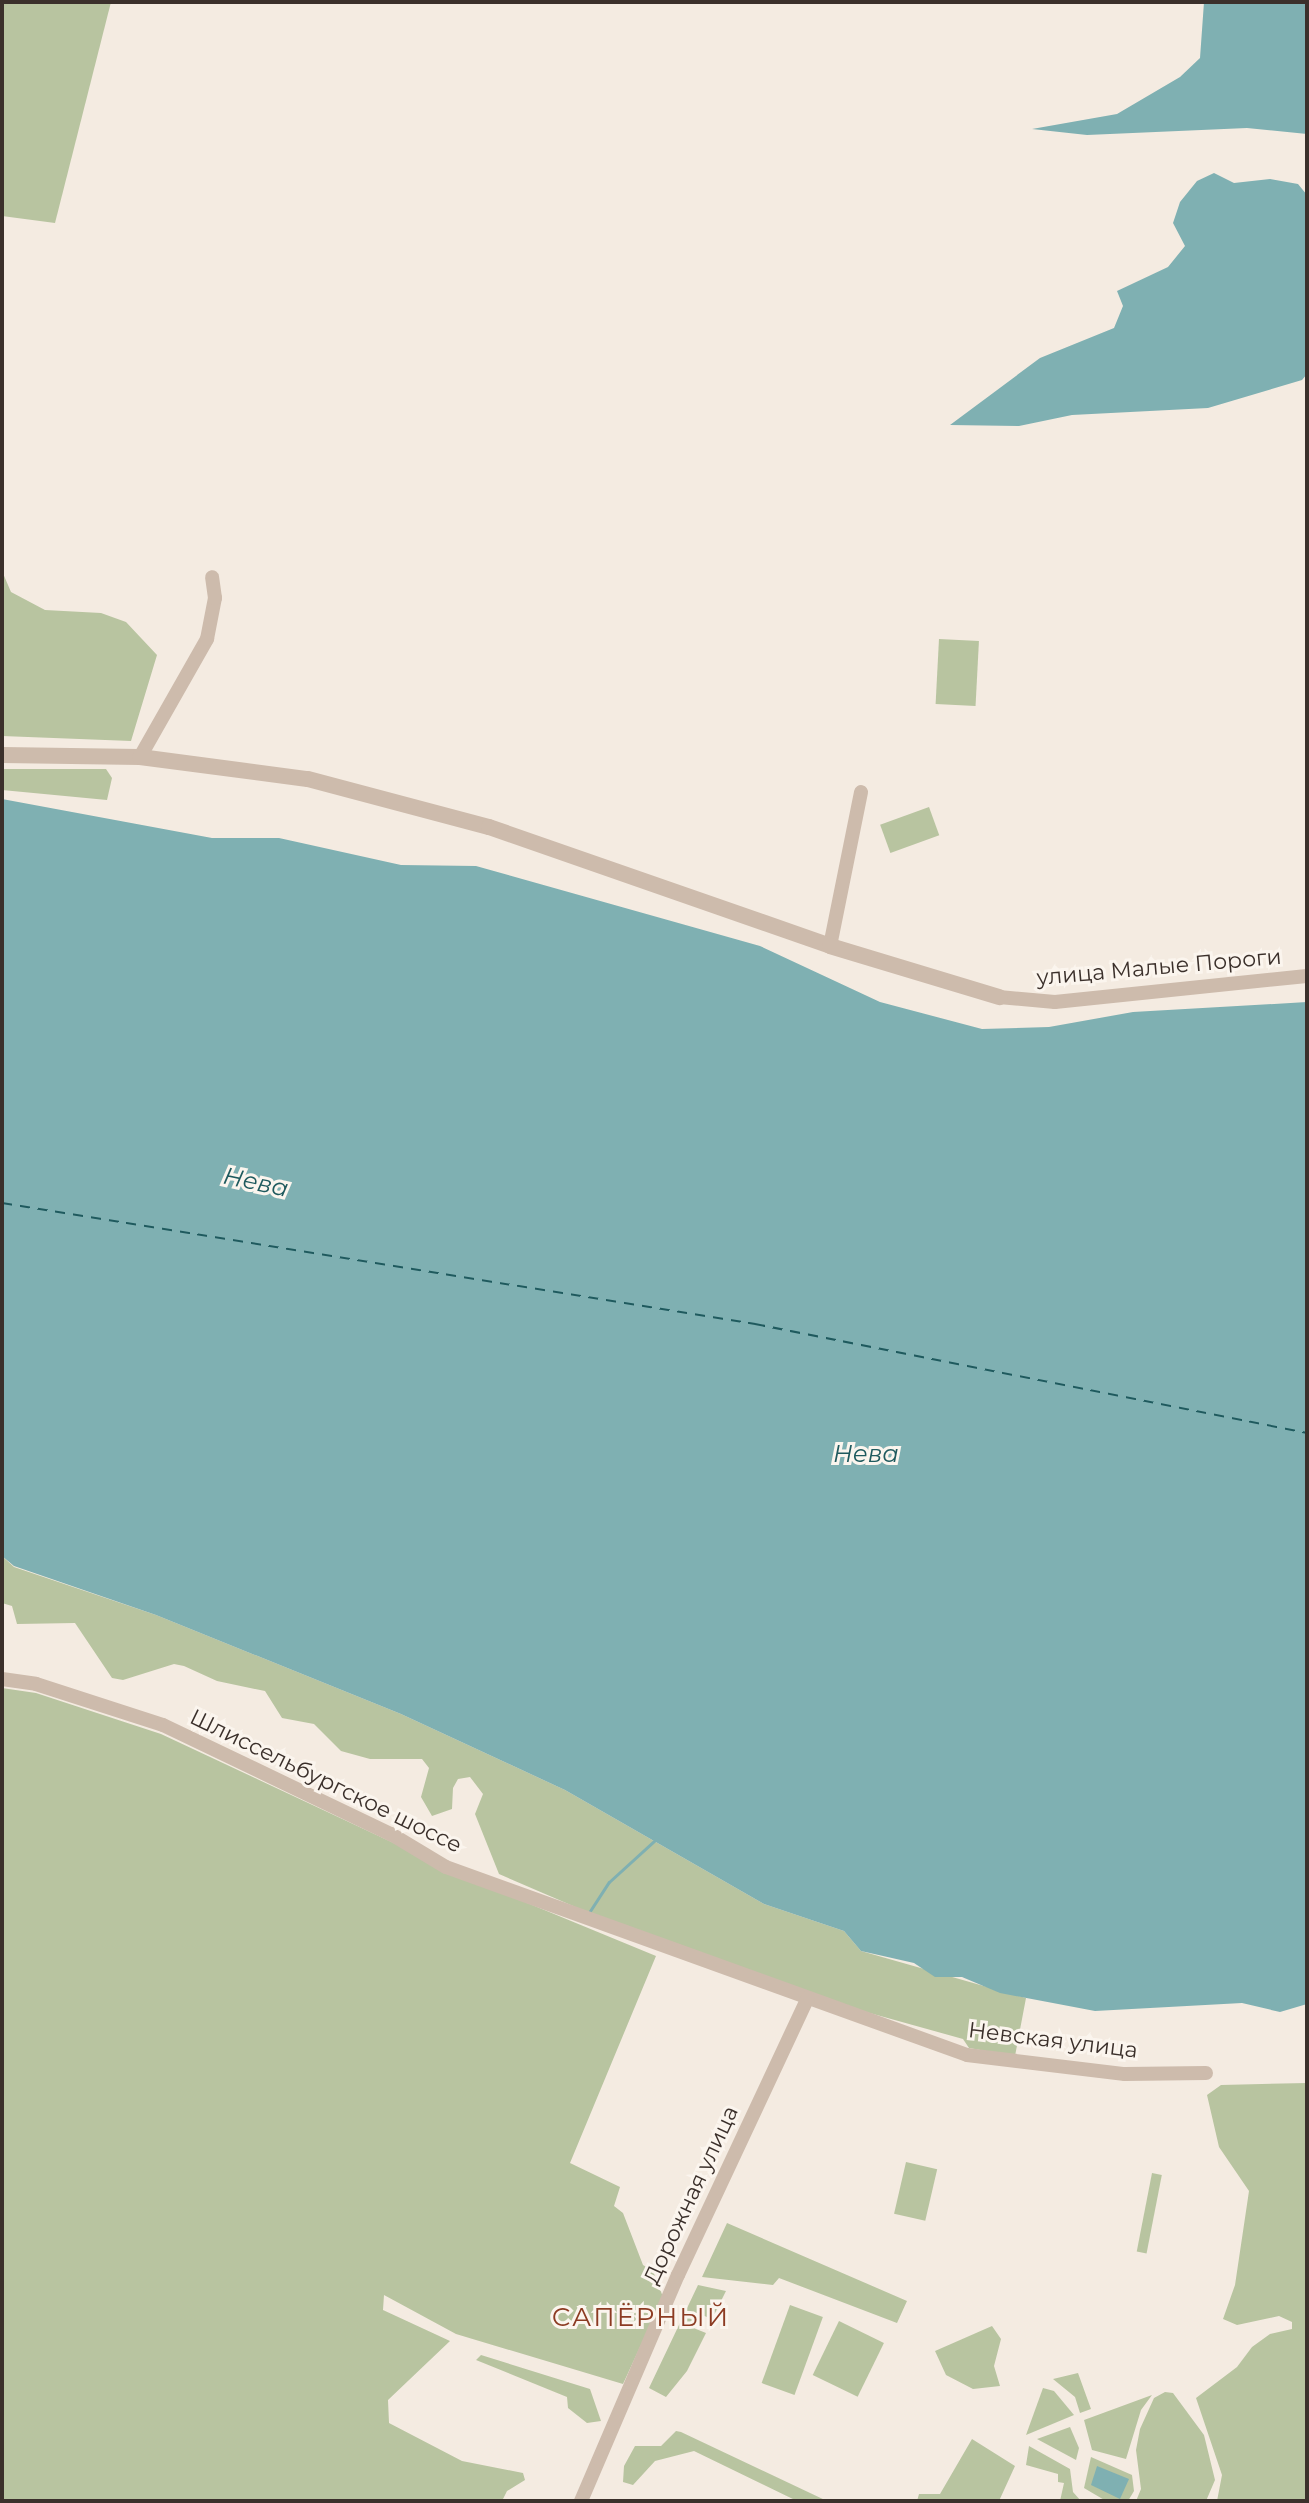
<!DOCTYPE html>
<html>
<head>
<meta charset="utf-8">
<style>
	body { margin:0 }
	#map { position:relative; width:1309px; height:2503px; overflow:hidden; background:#f4ebe1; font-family:Montserrat,sans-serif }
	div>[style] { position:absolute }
	.green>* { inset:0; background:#b8c4a0; transform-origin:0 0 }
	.water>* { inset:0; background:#7fb0b2 }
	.stream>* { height:3px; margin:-1.5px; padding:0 1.5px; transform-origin:1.5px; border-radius:1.5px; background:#7fb0b2 }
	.ferry>* { height:2px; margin-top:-1px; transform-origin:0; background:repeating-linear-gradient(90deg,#1f5a5e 0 10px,transparent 0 18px) }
	.minor>* { height:14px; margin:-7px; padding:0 7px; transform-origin:7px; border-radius:7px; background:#cdbbac }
	.tertiary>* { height:16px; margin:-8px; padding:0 8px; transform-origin:8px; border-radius:8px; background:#cdbbac }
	span { translate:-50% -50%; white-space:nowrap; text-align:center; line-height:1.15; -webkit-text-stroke:6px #fbf5ee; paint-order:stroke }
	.street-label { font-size:22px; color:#3b302b }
	.water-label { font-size:24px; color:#1f5a5e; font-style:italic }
	.quarter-label { font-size:26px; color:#8c3b22; letter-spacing:2px }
	.frame { position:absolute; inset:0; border:4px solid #3b302b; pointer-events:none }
</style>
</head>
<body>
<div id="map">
	<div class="green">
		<div style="clip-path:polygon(2px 2px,111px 2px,55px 223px,2px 216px)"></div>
		<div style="clip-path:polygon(2px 571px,11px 592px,45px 610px,101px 613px,126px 622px,157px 655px,131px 741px,2px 736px)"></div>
		<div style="left:939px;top:639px;width:40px;height:65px;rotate:3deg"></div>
		<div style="clip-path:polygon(2px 769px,106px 769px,112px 778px,107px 800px,2px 790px)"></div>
		<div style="left:929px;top:807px;width:30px;height:52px;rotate:70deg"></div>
		<div style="clip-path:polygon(2px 1556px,14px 1567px,156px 1615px,401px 1714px,565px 1790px,764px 1904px,844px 1931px,861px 1951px,1026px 1998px,1015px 2056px,969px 2048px,963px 2039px,866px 2012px,580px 1909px,499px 1874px,475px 1814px,483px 1794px,470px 1777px,458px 1779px,453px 1788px,452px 1809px,432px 1816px,421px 1797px,429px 1768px,422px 1759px,370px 1759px,341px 1751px,314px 1724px,282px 1718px,265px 1691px,217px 1681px,184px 1666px,174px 1664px,123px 1680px,112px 1678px,75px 1623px,17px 1624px,12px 1606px,2px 1603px)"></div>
		<div style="clip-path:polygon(2px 1688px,36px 1693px,161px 1734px,479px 1883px,656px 1956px,570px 2163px,620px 2187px,614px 2206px,623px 2213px,643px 2265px,653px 2271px,663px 2297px,623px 2384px,456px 2334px,384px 2295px,383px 2310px,450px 2341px,388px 2400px,389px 2423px,462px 2461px,523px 2473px,525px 2480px,507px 2491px,502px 2501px,2px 2501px)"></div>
		<div style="clip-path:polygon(1307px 2083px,1307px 2501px,1217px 2501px,1222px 2475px,1196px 2398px,1237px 2367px,1252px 2347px,1270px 2334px,1292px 2329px,1292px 2322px,1279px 2316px,1237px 2325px,1223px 2319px,1235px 2285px,1249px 2191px,1219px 2147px,1207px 2095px,1221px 2085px)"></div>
		<div style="left:906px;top:2162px;width:32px;height:53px;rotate:13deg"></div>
		<div style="left:1152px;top:2173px;width:10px;height:80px;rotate:11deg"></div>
		<div style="clip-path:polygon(727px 2223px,907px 2301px,897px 2323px,779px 2278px,773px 2285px,702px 2277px)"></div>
		<div style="clip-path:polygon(698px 2285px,726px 2291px,712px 2319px,697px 2313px,691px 2327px,706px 2333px,687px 2371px,666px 2397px,649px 2388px)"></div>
		<div style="left:790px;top:2305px;width:35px;height:83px;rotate:20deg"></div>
		<div style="left:839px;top:2321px;width:50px;height:60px;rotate:26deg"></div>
		<div style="clip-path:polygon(992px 2326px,1001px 2339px,994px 2366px,1000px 2386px,973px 2389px,946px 2375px,935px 2351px)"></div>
		<div style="clip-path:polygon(481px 2355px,590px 2389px,601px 2421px,587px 2423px,568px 2408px,567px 2397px,476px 2360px)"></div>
		<div style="clip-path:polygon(1078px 2373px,1091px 2409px,1080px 2413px,1075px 2397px,1053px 2379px)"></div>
		<div style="clip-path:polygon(1043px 2388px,1054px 2391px,1074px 2415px,1026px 2435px)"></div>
		<div style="clip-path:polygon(1165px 2392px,1173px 2393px,1204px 2435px,1215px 2480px,1206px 2501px,1136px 2501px,1141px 2489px,1136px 2450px,1140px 2429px,1154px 2398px)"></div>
		<div style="clip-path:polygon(1152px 2395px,1141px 2410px,1126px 2459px,1092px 2450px,1084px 2420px)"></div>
		<div style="clip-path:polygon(1070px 2427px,1079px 2448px,1076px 2460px,1037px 2439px)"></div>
		<div style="clip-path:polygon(676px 2431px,681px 2432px,827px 2501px,797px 2501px,694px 2451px,655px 2461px,633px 2485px,623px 2482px,624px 2466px,635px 2446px,661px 2446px)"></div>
		<div style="clip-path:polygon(972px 2439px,1015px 2466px,999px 2501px,917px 2501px,919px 2494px,940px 2494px)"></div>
		<div style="clip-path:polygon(1029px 2446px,1070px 2469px,1073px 2492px,1081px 2501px,1060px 2501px,1064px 2483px,1058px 2482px,1058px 2474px,1026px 2465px)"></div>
		<div style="clip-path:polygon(1091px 2457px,1132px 2475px,1134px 2491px,1128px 2501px,1106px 2501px,1084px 2488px)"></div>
	</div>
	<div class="water">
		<div style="clip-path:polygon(1204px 2px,1307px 2px,1307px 134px,1247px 128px,1087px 135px,1032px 129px,1117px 114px,1180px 77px,1200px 58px)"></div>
		<div style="clip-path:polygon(1214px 173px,1234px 183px,1270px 179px,1298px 184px,1307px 195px,1307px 374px,1302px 380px,1208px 408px,1072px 415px,1019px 426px,950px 425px,1040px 358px,1114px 328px,1123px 306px,1117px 291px,1168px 267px,1185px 246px,1173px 223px,1180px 202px,1197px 181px)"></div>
		<div style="clip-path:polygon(2px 799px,212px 838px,279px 838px,401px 865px,476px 866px,760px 946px,880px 1002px,982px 1029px,1049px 1027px,1133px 1012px,1307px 1002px,1307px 2004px,1280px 2012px,1242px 2003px,1095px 2011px,1000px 1993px,962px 1977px,935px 1977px,914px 1963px,861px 1951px,844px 1931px,764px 1904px,565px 1790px,401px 1714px,156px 1615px,14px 1566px,2px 1556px)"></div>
		<div style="clip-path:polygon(1097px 2466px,1129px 2479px,1120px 2499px,1091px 2485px)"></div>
	</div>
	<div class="stream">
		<div style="left:588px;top:1914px;width:38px;rotate:-57deg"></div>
		<div style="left:609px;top:1882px;width:61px;rotate:-42.3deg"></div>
	</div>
	<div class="ferry">
		<div style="left:2px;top:1203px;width:763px;rotate:9.13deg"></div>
		<div style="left:755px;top:1324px;width:563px;rotate:11.17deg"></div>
	</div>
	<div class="minor">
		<div style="left:140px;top:757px;width:136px;rotate:-60.4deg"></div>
		<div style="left:207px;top:639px;width:42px;rotate:-79deg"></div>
		<div style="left:215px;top:598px;width:21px;rotate:-98deg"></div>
		<div style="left:830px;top:946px;width:157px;rotate:-78.6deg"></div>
		<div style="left:999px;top:997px;width:56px;rotate:5.1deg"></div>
		<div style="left:1055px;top:1002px;width:253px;rotate:-5.9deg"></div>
		<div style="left:2px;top:1679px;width:34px;rotate:8deg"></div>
		<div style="left:36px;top:1684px;width:133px;rotate:17.9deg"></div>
		<div style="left:163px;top:1725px;width:253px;rotate:25.6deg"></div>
		<div style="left:391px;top:1834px;width:64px;rotate:31deg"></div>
		<div style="left:446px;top:1867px;width:554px;rotate:19.84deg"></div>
		<div style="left:967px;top:2055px;width:159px;rotate:6.9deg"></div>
		<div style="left:1125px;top:2074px;width:81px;rotate:-0.7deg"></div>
		<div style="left:581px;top:2501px;width:246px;rotate:-66.8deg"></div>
		<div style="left:678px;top:2275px;width:306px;rotate:-64.9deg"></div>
	</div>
	<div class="tertiary">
		<div style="left:2px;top:755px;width:138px;rotate:0.8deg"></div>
		<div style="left:140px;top:757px;width:169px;rotate:7.5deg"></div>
		<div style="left:308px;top:779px;width:187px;rotate:14.9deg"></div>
		<div style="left:489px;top:827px;width:361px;rotate:19.2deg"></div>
		<div style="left:830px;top:946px;width:177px;rotate:16.8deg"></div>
	</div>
	<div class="street-label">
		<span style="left:1159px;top:967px;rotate:-5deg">улица Малые Пороги</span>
		<span style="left:326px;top:1781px;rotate:26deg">Шлиссельбургское шоссе</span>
		<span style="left:1053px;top:2040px;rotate:7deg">Невская улица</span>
		<span style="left:691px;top:2195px;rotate:-65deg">Дорожная улица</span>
	</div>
	<div class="water-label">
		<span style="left:256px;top:1182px;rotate:12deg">Нева</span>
		<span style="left:866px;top:1454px">Нева</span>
	</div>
	<div class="quarter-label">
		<span style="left:641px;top:2318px">САПЁРНЫЙ</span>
	</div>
	<div class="frame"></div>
</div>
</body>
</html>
